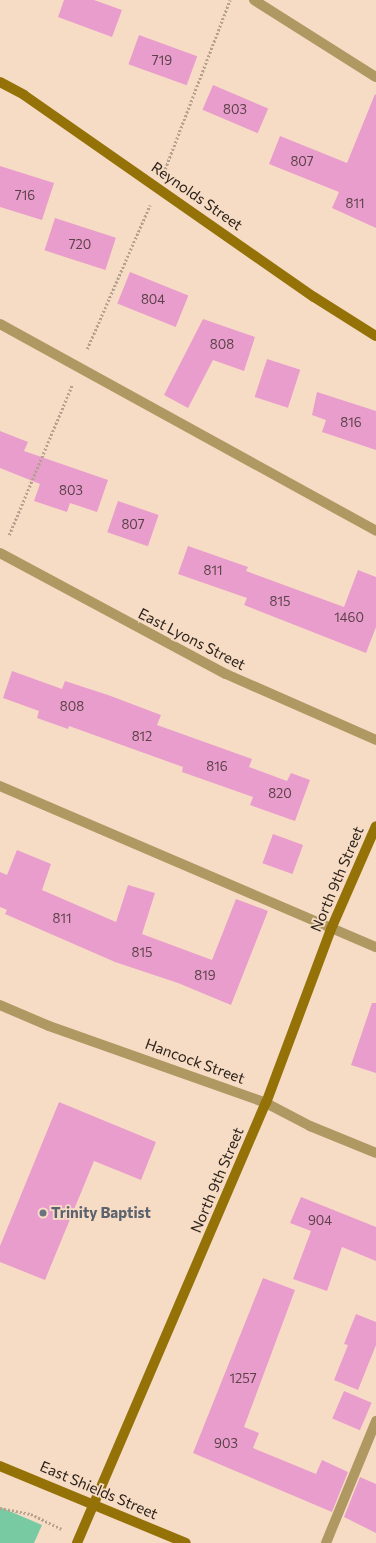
<!DOCTYPE html>
<html>
<head>
<meta charset="utf-8">
<style>
	body { margin:0 }
	#map { position:relative; width:376px; height:1543px; overflow:hidden; background:#f7dcc5; font-family:Commissioner,sans-serif }
	div>[style] { position:absolute }
	.green>* { inset:0; background:#78caa3 }
	.building>* { inset:0; background:#e99dcd; transform-origin:0 0 }
	.path>* { height:2.5px; margin-top:-1.25px; transform-origin:0; background:repeating-linear-gradient(90deg,#b6a08e 0 2px,transparent 0 4px) }
	.lane>* { height:10px; margin:-5px; padding:0 5px; transform-origin:5px; border-radius:5px; background:#af9862 }
	.street>* { height:10px; margin:-5px; padding:0 5px; transform-origin:5px; border-radius:5px; background:#af9862 }
	.secondary>* { height:10px; margin:-5px; padding:0 5px; transform-origin:5px; border-radius:5px; background:#957207 }
	.dots>* { width:11px; height:11px; translate:-50% -50%; box-sizing:border-box; border:2px solid #f7dcc5; border-radius:50% }
	span { translate:-50% -50%; white-space:nowrap; text-align:center; line-height:1.15; -webkit-text-stroke:3.5px #f7dcc5; paint-order:stroke }
	.number-label { font-size:13px; color:#5c4248 }
	.number-label span { -webkit-text-stroke-width:0 }
	.street-label { font-size:15px; color:#2d231b }
	.worship-label { font-size:15px; color:#5b616d; font-weight:700 }
	.left { translate:0 -50%; text-align:left }
</style>
</head>
<body>
<div id="map">
	<div class="green">
		<div style="clip-path:polygon(0 1507px,42px 1525px,34px 1543px,0 1543px)"></div>
	</div>
	<div class="building">
		<div style="clip-path:polygon(64px 0,94px 0,122px 10px,112px 37px,58px 17px)"></div>
		<div style="left:139px;top:35px;width:62px;height:31px;rotate:20deg"></div>
		<div style="left:213px;top:85px;width:60px;height:27px;rotate:23deg"></div>
		<div style="clip-path:polygon(375px 94px,376px 95px,376px 228px,332px 208px,339px 192px,269px 164px,280px 136px,347px 163px)"></div>
		<div style="clip-path:polygon(0 166px,54px 183px,42px 220px,0 207px)"></div>
		<div style="left:55px;top:218px;width:64px;height:34px;rotate:18deg"></div>
		<div style="left:130px;top:272px;width:63px;height:34px;rotate:22deg"></div>
		<div style="clip-path:polygon(203px 319px,255px 337px,244px 371px,213px 360px,188px 408px,164px 395px)"></div>
		<div style="left:267px;top:359px;width:35px;height:40px;rotate:18deg"></div>
		<div style="clip-path:polygon(317px 392px,376px 411px,376px 450px,322px 432px,326px 420px,312px 415px)"></div>
		<div style="clip-path:polygon(0 431px,28px 442px,24px 451px,108px 480px,97px 512px,70px 503px,67px 512px,34px 501px,40px 484px,0 468px)"></div>
		<div style="left:118px;top:501px;width:43px;height:33px;rotate:19deg"></div>
		<div style="clip-path:polygon(188px 546px,248px 567px,246px 571px,344px 607px,358px 570px,376px 577px,376px 627px,366px 653px,244px 605px,247px 598px,178px 574px)"></div>
		<div style="clip-path:polygon(12px 671px,62px 689px,65px 681px,108px 695px,161px 715px,157px 725px,252px 759px,249px 767px,287px 781px,291px 773px,310px 780px,295px 821px,250px 805px,253px 797px,182px 772px,183px 767px,69px 726px,68px 729px,37px 718px,39px 711px,3px 698px)"></div>
		<div style="left:273px;top:834px;width:32px;height:31px;rotate:20deg"></div>
		<div style="clip-path:polygon(17px 850px,51px 864px,42px 890px,116px 922px,128px 885px,155px 893px,142px 934px,212px 960px,236px 899px,268px 911px,231px 1005px,178px 983px,115px 962px,5px 914px,7px 910px,0 907px,0 872px,7px 875px)"></div>
		<div style="clip-path:polygon(372px 1003px,376px 1003px,376px 1073px,351px 1065px)"></div>
		<div style="clip-path:polygon(59px 1102px,156px 1142px,141px 1180px,94px 1161px,45px 1280px,0 1262px,0 1246px)"></div>
		<div style="clip-path:polygon(301px 1197px,376px 1227px,376px 1261px,342px 1247px,327px 1291px,293px 1279px,311px 1231px,290px 1223px)"></div>
		<div style="clip-path:polygon(263px 1278px,295px 1290px,244px 1427px,259px 1433px,253px 1448px,316px 1474px,322px 1460px,348px 1472px,332px 1512px,193px 1453px)"></div>
		<div style="clip-path:polygon(356px 1314px,376px 1322px,376px 1345px,358px 1390px,334px 1380px,348px 1345px,344px 1344px)"></div>
		<div style="left:344px;top:1391px;width:30px;height:30px;rotate:23deg"></div>
		<div style="clip-path:polygon(360px 1477px,376px 1484px,376px 1533px,344px 1517px)"></div>
	</div>
	<div class="path">
		<div style="left:165px;top:169px;width:181px;rotate:-69deg"></div>
		<div style="left:87px;top:349px;width:157px;rotate:-66.4deg"></div>
		<div style="left:9px;top:535px;width:163px;rotate:-67.2deg"></div>
		<div style="left:0;top:1508px;width:32px;rotate:11deg"></div>
		<div style="left:31px;top:1514px;width:34px;rotate:26deg"></div>
	</div>
	<div class="lane">
		<div style="left:254px;top:0;width:144px;rotate:32.3deg"></div>
		<div style="left:0;top:324px;width:429px;rotate:28.8deg"></div>
		<div style="left:0;top:786px;width:409px;rotate:23.2deg"></div>
		<div style="left:326px;top:1543px;width:132px;rotate:-67.7deg"></div>
	</div>
	<div class="street">
		<div style="left:0;top:553px;width:256px;rotate:28.2deg"></div>
		<div style="left:226px;top:674px;width:164px;rotate:23.7deg"></div>
		<div style="left:0;top:1005px;width:53px;rotate:23.2deg"></div>
		<div style="left:49px;top:1026px;width:230px;rotate:19.5deg"></div>
		<div style="left:266px;top:1103px;width:50px;rotate:27.6deg"></div>
		<div style="left:310px;top:1126px;width:71px;rotate:22.2deg"></div>
	</div>
	<div class="secondary">
		<div style="left:0;top:82px;width:27px;rotate:28deg"></div>
		<div style="left:24px;top:95px;width:353px;rotate:34.9deg"></div>
		<div style="left:314px;top:297px;width:73px;rotate:32.2deg"></div>
		<div style="left:0;top:1466px;width:201px;rotate:22.5deg"></div>
		<div style="left:77px;top:1543px;width:479px;rotate:-66.8deg"></div>
		<div style="left:266px;top:1103px;width:186px;rotate:-69.5deg"></div>
		<div style="left:331px;top:929px;width:112px;rotate:-66.4deg"></div>
	</div>
	<div class="dots">
		<div style="left:43px;top:1213px;background:#6b7280"></div>
	</div>
	<div class="number-label">
		<span style="left:162px;top:60px">719</span>
		<span style="left:235px;top:109px">803</span>
		<span style="left:302px;top:161px">807</span>
		<span style="left:25px;top:195px">716</span>
		<span style="left:355px;top:203px">811</span>
		<span style="left:80px;top:244px">720</span>
		<span style="left:153px;top:299px">804</span>
		<span style="left:222px;top:344px">808</span>
		<span style="left:351px;top:422px">816</span>
		<span style="left:71px;top:490px">803</span>
		<span style="left:133px;top:524px">807</span>
		<span style="left:213px;top:570px">811</span>
		<span style="left:280px;top:601px">815</span>
		<span style="left:349px;top:617px">1460</span>
		<span style="left:72px;top:706px">808</span>
		<span style="left:142px;top:736px">812</span>
		<span style="left:217px;top:766px">816</span>
		<span style="left:280px;top:793px">820</span>
		<span style="left:62px;top:918px">811</span>
		<span style="left:142px;top:952px">815</span>
		<span style="left:205px;top:975px">819</span>
		<span style="left:320px;top:1220px">904</span>
		<span style="left:243px;top:1378px">1257</span>
		<span style="left:226px;top:1443px">903</span>
	</div>
	<div class="street-label">
		<span style="left:197px;top:196px;rotate:35deg">Reynolds Street</span>
		<span style="left:192px;top:639px;rotate:27deg">East Lyons Street</span>
		<span style="left:337px;top:879px;rotate:-67deg">North 9th Street</span>
		<span style="left:195px;top:1061px;rotate:20deg">Hancock Street</span>
		<span style="left:217px;top:1180px;rotate:-67deg">North 9th Street</span>
		<span style="left:99px;top:1490px;rotate:23deg">East Shields Street</span>
	</div>
	<div class="worship-label">
		<span class="left" style="left:51px;top:1213px">Trinity Baptist</span>
	</div>
</div>
</body>
</html>
